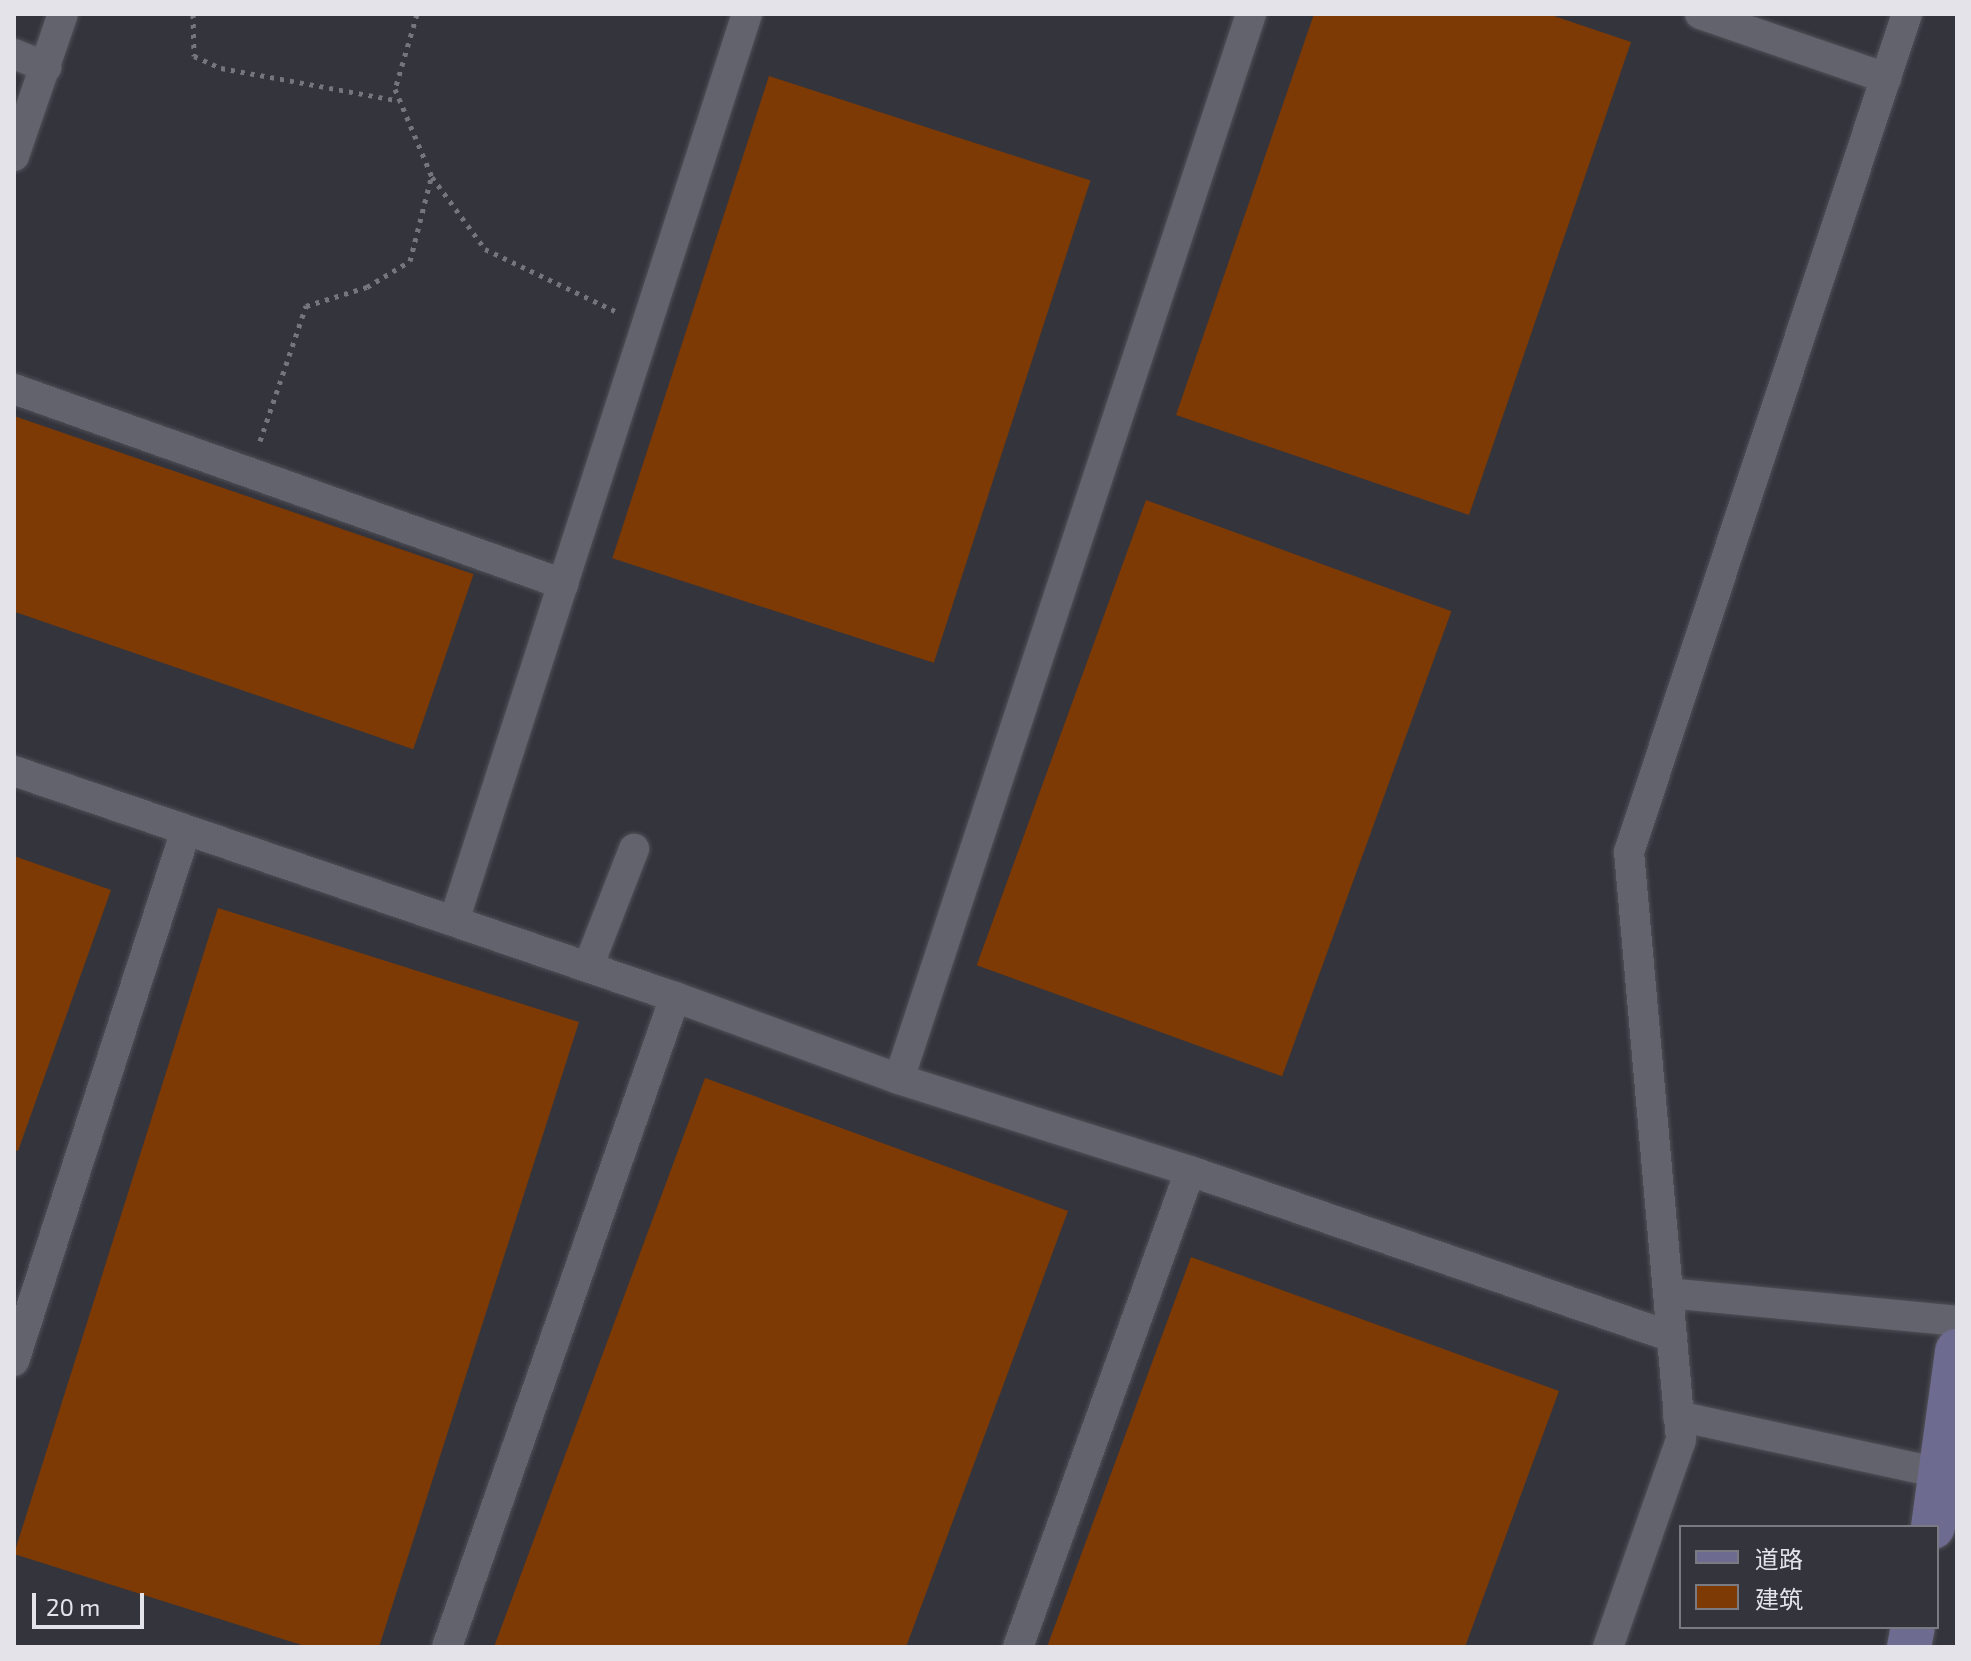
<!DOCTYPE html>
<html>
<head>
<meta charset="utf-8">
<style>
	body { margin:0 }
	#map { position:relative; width:1971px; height:1661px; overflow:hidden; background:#34343d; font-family:"Exo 2","Noto Sans SC",sans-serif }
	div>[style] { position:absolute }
	.building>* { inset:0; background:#7d3a05; transform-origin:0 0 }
	.path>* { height:5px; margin-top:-2.5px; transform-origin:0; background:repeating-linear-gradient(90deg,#75757d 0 4px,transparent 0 10px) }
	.roads { filter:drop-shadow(0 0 2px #505057) drop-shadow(0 0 2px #505057) }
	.minor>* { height:30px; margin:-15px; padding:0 15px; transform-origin:15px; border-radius:15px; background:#63636d }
	.secondary>* { height:44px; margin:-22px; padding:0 22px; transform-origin:22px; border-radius:22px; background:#6d6b8f }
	span { translate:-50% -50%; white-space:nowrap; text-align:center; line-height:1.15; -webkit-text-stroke:7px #34343d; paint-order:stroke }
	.frame { position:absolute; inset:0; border:16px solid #e3e3e9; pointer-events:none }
	.legend { position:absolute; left:1679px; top:1525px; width:260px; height:104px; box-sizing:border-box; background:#34343d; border:2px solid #7a7a82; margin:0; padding:10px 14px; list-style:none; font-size:24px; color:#e3e3e9 }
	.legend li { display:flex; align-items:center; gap:16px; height:40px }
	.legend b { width:40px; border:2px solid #7a7a82 }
	.scale { position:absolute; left:32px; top:1593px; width:112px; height:36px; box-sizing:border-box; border:4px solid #e3e3e9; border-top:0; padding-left:10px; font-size:24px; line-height:28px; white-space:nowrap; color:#e3e3e9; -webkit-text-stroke:6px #34343d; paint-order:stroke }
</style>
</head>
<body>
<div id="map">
	<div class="building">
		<div style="clip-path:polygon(1314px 14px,1548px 14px,1631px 42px,1469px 515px,1176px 415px)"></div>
		<div style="left:769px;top:76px;width:338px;height:507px;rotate:18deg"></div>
		<div style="left:14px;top:416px;width:486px;height:185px;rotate:19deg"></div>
		<div style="left:1146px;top:500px;width:325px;height:495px;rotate:20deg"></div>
		<div style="clip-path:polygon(14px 856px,111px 890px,18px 1151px,14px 1150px)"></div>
		<div style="clip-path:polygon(218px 908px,579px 1022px,379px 1647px,308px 1647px,14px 1554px)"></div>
		<div style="clip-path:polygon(705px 1078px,1068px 1211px,906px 1647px,494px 1647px)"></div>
		<div style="clip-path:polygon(1191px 1257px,1559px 1391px,1465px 1647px,1047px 1647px)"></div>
	</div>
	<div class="path">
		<div style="left:193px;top:14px;width:42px;rotate:88.6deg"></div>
		<div style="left:194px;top:56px;width:30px;rotate:24deg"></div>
		<div style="left:221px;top:68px;width:182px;rotate:10.4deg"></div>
		<div style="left:417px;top:14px;width:78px;rotate:106.3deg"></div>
		<div style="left:395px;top:89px;width:95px;rotate:67.2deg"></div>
		<div style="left:432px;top:177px;width:89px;rotate:53.6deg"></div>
		<div style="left:485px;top:249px;width:144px;rotate:25.5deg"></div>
		<div style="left:260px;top:441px;width:143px;rotate:-71.2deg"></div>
		<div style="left:306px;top:306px;width:64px;rotate:-17.3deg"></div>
		<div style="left:367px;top:287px;width:50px;rotate:-31.2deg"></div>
		<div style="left:410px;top:261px;width:86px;rotate:-75.8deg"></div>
	</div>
	<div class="roads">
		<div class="minor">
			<div style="left:1700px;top:14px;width:197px;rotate:19deg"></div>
			<div style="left:14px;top:54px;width:35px;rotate:22deg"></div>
			<div style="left:14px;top:156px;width:150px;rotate:-71deg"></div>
			<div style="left:14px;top:389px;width:583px;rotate:19.55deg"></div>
			<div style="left:14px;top:771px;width:699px;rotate:18.88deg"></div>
			<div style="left:675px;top:997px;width:689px;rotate:109.33deg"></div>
			<div style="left:454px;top:921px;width:953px;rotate:-72.1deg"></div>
			<div style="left:588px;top:967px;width:127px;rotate:-68.7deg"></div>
			<div style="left:675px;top:997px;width:239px;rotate:20.1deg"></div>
			<div style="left:1190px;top:1171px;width:510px;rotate:19deg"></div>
			<div style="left:1668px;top:1293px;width:290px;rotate:5.5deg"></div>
			<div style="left:14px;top:1361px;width:558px;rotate:-72.05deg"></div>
			<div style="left:1678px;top:1416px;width:271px;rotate:12.3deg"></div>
			<div style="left:1018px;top:1647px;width:506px;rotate:-70.13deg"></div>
			<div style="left:1190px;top:1171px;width:305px;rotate:-162.5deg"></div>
			<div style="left:899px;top:1079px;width:1122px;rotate:-71.71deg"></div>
			<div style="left:1608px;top:1647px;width:219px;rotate:-70.6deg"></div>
			<div style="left:1681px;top:1440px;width:590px;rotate:-95.05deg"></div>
			<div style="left:1629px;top:852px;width:883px;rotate:-71.65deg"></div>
		</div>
		<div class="secondary">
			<div style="left:1933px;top:1527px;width:178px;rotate:-82.2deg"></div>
			<div style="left:1909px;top:1647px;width:20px;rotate:-79deg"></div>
		</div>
	</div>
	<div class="frame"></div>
	<ul class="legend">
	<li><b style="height:10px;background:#6d6b8f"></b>道路</li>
	<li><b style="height:22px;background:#7d3a05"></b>建筑</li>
	</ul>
	<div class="scale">20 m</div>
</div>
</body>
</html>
